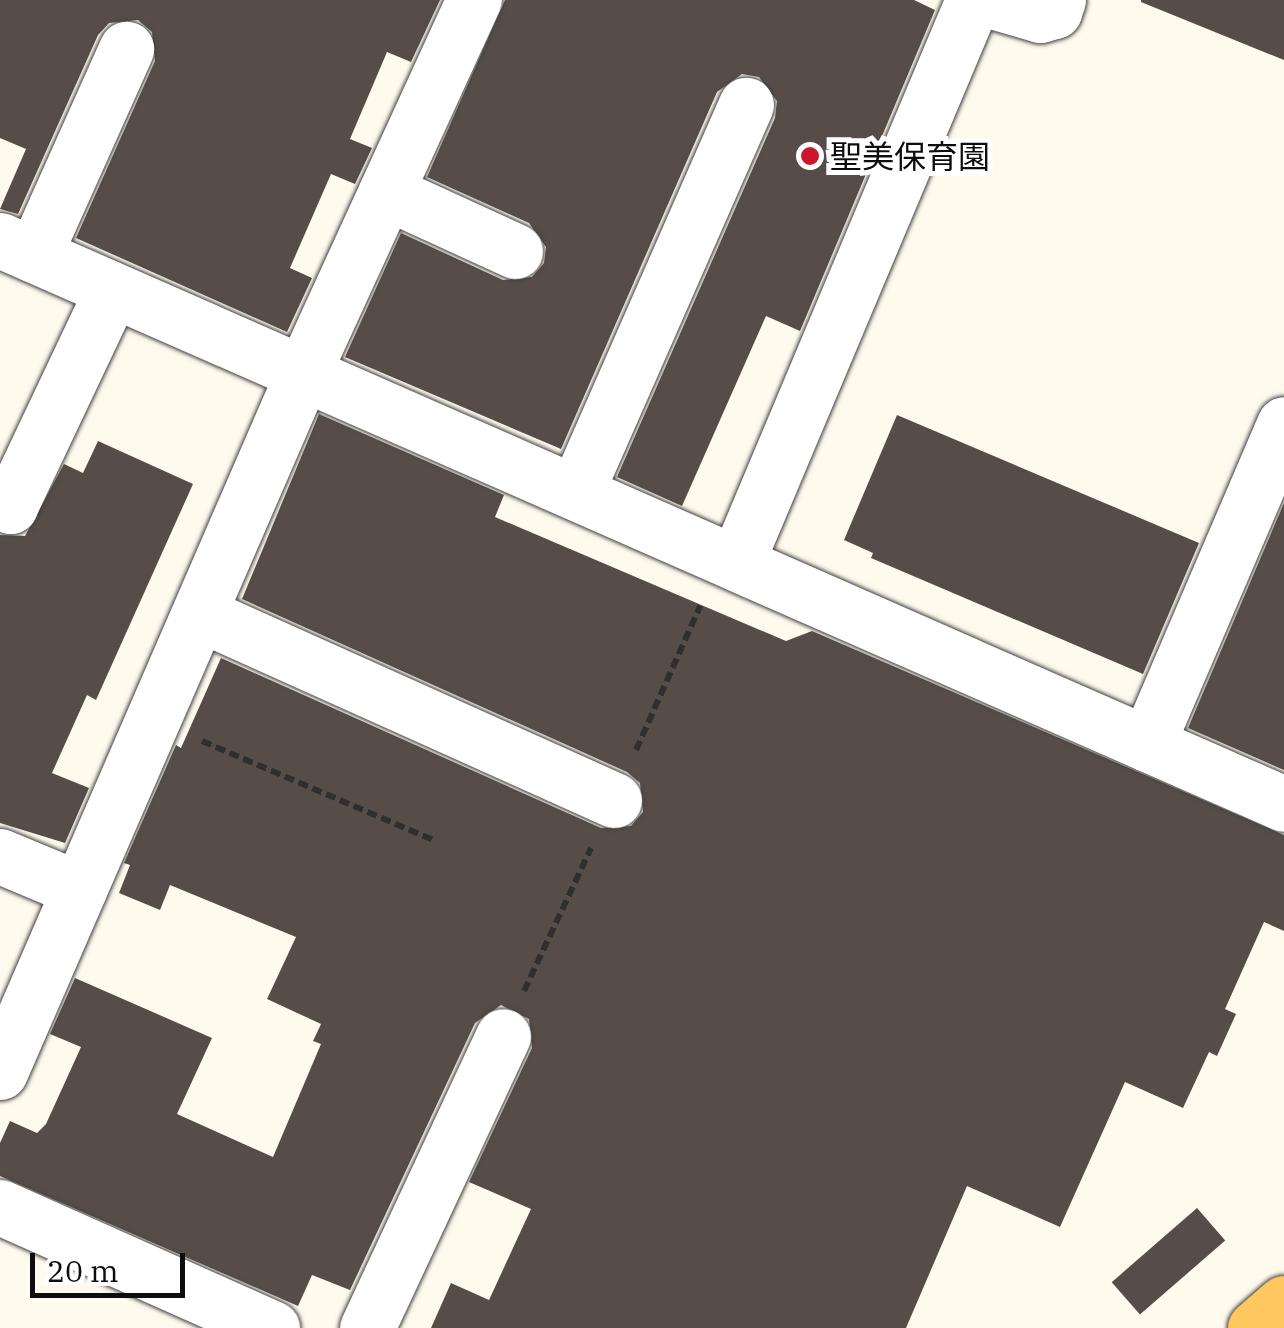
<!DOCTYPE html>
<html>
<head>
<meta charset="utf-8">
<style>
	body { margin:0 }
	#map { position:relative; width:1284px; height:1328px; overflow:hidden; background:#fffaee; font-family:"IBM Plex Serif","Noto Sans JP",serif }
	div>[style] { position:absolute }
	.building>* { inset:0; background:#574d48; transform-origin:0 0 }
	.path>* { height:6px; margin-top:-3px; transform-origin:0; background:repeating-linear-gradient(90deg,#2f2f2f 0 10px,transparent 0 15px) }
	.roads { filter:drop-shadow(0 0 2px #404040) drop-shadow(0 0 2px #404040) }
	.minor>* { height:55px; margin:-27.5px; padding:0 27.5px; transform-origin:27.5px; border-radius:27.5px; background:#fff }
	.major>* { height:55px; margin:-27.5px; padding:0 27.5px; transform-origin:27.5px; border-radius:27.5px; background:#ffc85e }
	.dots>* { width:28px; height:28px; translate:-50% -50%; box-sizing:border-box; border:5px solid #fff; border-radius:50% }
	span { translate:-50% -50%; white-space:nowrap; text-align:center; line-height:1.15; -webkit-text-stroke:10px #fff; paint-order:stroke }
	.poi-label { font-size:32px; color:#0d0d0d }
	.left { translate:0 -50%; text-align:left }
	.scale { position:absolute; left:30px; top:1253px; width:155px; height:45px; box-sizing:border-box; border:5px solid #0d0d0d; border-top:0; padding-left:12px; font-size:30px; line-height:35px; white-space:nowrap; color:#0d0d0d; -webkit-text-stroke:8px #fff; paint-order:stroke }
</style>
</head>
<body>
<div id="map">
	<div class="building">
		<div style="clip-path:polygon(0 0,440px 0,411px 62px,387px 52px,350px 139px,372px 148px,355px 184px,331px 174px,290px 268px,312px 278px,287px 332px,76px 238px,155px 61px,152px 32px,138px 20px,109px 23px,98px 35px,18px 214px,0 209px,26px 149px,0 138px)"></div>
		<div style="clip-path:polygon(505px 0,914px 0,935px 10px,800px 331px,766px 316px,682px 506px,617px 477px,775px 118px,777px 101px,759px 77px,742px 74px,717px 92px,561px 449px,345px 357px,401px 233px,503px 280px,532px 277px,544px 263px,546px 247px,529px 223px,427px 177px)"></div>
		<div style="clip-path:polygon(1141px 0,1284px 0,1284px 60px,1141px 2px)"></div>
		<div style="clip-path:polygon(319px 414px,504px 495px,495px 517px,786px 641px,812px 631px,1284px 835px,1284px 931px,1264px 922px,1225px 1009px,1236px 1014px,1217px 1056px,1209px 1052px,1183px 1108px,1125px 1082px,1060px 1227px,967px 1186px,906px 1328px,431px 1328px,451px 1283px,489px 1300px,531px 1209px,469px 1182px,532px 1048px,529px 1019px,501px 1005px,475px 1023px,350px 1290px,312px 1275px,298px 1306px,0 1176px,0 1143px,10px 1121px,37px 1133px,46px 1124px,81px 1047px,50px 1034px,75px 978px,212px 1038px,177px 1114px,273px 1157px,321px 1044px,313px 1041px,321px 1024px,267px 999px,296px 937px,170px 885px,160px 910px,119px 893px,130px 865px,124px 863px,176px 745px,181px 748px,221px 658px,601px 828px,631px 826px,643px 812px,640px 783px,627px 772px,242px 599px)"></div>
		<div style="clip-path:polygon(897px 415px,1199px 543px,1143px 674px,871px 558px,873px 553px,844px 540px)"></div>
		<div style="clip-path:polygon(98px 441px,193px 484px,96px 700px,87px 695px,52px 773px,89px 788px,65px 843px,0 823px,0 535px,25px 536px,64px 464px,83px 473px)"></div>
		<div style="clip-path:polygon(1284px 503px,1284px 770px,1188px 728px)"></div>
		<div style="left:1197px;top:1208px;width:43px;height:113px;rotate:49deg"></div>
	</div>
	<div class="path">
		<div style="left:202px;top:741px;width:254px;rotate:23.2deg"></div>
		<div style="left:636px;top:750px;width:158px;rotate:-66deg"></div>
		<div style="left:524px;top:991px;width:158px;rotate:-64.9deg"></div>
	</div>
	<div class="roads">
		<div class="minor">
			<div style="left:989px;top:0;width:53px;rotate:16.4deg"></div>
			<div style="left:1040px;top:15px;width:15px;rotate:-16deg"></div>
			<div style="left:1054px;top:11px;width:12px;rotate:-70deg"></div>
			<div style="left:386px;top:192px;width:142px;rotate:24.6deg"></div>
			<div style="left:0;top:240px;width:1402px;rotate:23.71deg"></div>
			<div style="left:34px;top:255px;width:226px;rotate:-65.9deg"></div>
			<div style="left:576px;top:492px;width:423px;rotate:-66.3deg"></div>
			<div style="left:0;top:502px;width:11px;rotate:22deg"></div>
			<div style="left:10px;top:506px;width:239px;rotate:-64.7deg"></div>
			<div style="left:737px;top:561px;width:609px;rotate:-67.18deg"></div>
			<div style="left:200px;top:614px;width:454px;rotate:24.2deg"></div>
			<div style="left:1147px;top:744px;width:348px;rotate:-66.8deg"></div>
			<div style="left:0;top:856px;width:86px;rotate:22.7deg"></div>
			<div style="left:0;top:1072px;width:760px;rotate:-66.57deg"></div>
			<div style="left:302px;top:375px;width:413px;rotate:-65.4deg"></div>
			<div style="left:0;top:1207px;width:298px;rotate:24deg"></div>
			<div style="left:367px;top:1328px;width:322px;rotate:-65deg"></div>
		</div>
		<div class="major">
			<div style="left:1255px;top:1328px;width:38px;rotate:-41deg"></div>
		</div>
	</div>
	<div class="dots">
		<div style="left:810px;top:156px;background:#cc1630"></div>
	</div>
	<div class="poi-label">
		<span class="left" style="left:830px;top:156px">聖美保育園</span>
	</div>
	<div class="scale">20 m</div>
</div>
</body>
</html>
